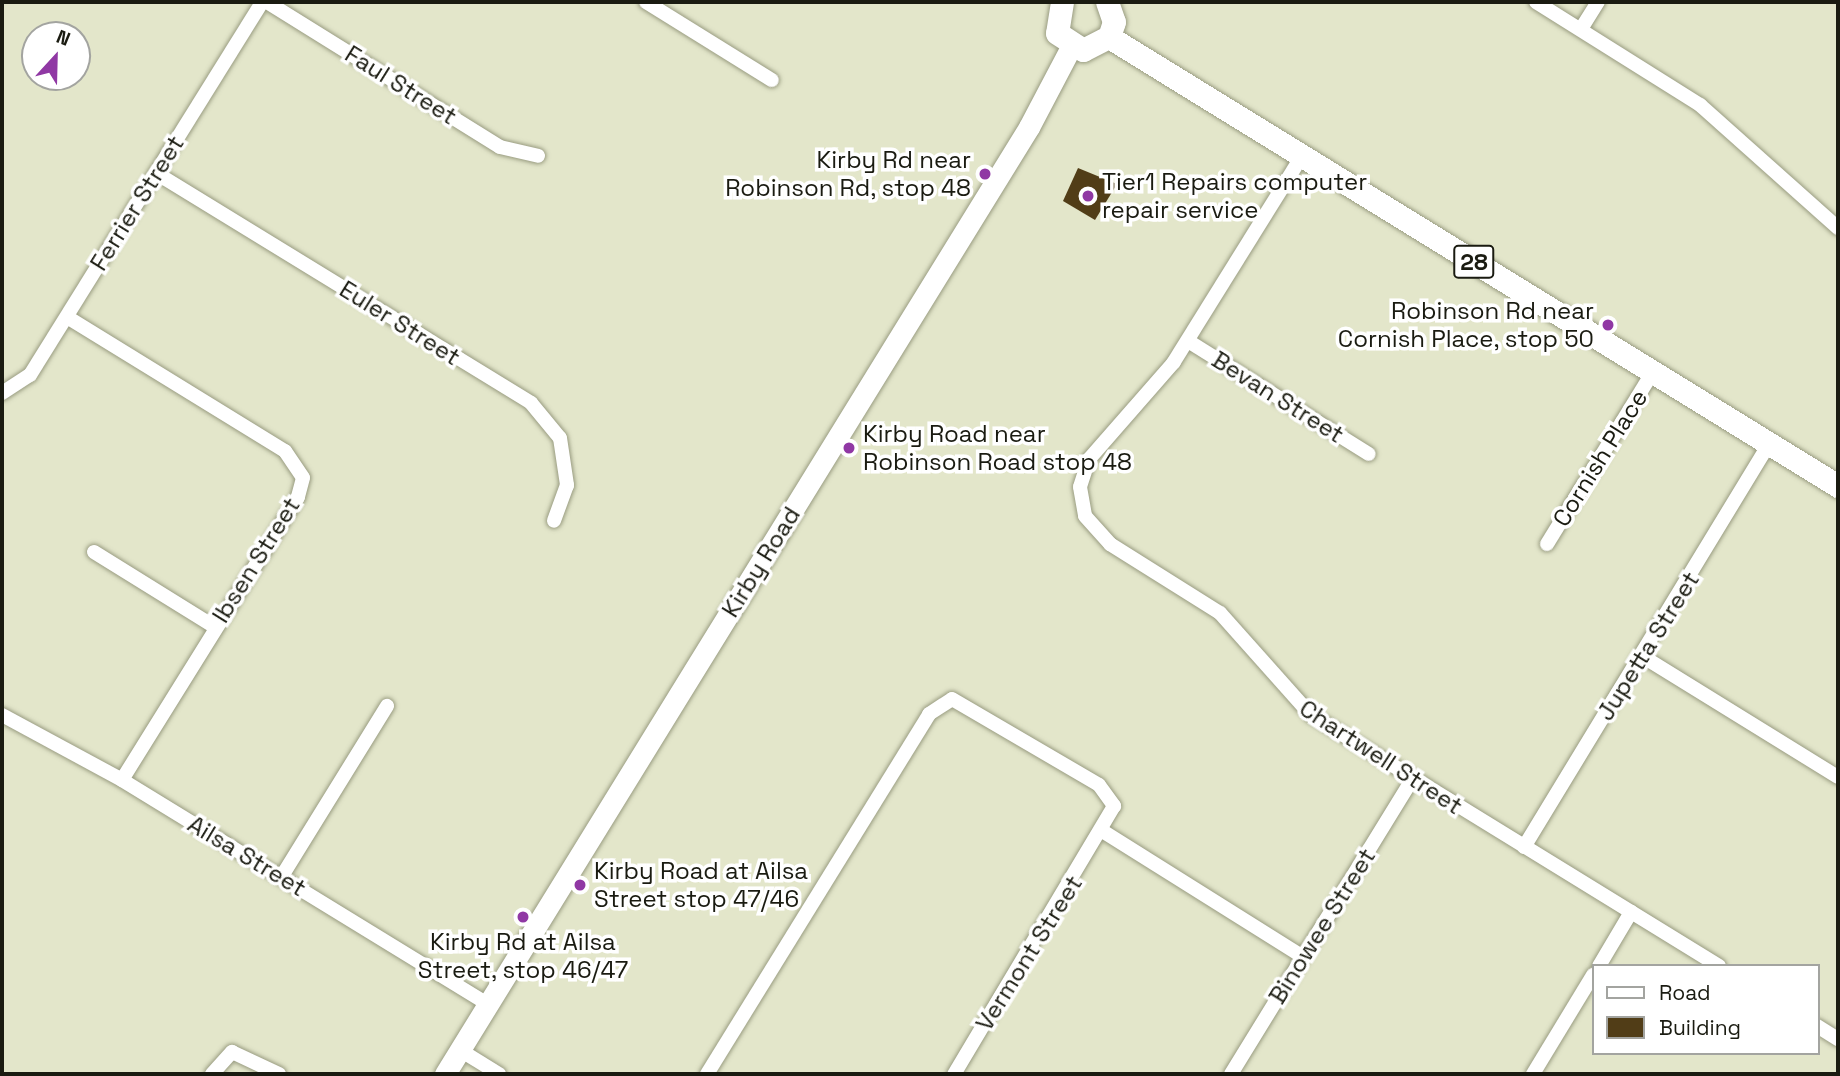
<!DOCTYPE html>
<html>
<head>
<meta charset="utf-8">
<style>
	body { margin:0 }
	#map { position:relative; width:1840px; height:1076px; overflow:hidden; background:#e3e6ca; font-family:"Space Grotesk",sans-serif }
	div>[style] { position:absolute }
	.building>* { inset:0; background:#513d17 }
	.roads { filter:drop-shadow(0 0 2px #999c81) drop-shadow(0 0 2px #999c81) }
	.street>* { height:14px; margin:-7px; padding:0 7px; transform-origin:7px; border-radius:7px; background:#fff }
	.secondary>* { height:21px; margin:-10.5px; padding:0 10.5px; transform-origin:10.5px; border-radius:10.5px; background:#fff }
	.primary>* { height:23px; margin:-11.5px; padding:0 11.5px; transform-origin:11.5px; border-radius:11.5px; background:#fff }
	.dots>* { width:19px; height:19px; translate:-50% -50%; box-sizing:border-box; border:4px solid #fff; border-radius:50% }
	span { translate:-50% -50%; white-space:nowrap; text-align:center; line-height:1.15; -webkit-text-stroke:7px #fff; paint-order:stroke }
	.shield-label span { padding:2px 5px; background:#fff; border:2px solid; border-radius:5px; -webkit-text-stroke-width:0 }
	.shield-label { font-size:23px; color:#1a1b11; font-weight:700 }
	.street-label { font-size:24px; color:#1a1b11 }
	.poi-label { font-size:24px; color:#1a1b11 }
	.right { translate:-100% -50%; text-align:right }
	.left { translate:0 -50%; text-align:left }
	.frame { position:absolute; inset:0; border:4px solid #1a1b11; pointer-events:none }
	.legend { position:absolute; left:1592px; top:964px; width:228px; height:91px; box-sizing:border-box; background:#fff; border:2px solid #a3a4a0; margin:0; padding:9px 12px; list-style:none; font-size:21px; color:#1a1b11 }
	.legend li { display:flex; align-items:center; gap:14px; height:35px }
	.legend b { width:35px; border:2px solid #a3a4a0 }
	.north { position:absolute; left:21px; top:21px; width:70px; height:70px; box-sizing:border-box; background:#fff; border:2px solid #a3a4a0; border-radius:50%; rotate:22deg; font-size:19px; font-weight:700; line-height:28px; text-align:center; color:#1a1b11 }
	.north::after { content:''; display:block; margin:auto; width:24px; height:32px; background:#9038a4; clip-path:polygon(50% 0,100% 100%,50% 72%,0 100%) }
</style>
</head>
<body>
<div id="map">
	<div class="building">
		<div style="clip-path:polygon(1078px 168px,1117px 184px,1095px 220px,1063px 201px)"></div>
	</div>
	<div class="roads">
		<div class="street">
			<div style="left:267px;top:2px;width:274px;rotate:31.9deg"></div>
			<div style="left:500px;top:147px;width:39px;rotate:13deg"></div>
			<div style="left:646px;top:2px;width:148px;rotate:31.8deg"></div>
			<div style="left:1536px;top:2px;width:194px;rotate:32.1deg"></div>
			<div style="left:1700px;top:105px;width:185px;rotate:41.7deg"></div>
			<div style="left:1581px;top:29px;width:32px;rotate:-58deg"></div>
			<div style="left:1302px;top:156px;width:243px;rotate:121.9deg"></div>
			<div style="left:1174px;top:362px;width:129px;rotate:131.2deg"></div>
			<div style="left:1089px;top:459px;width:29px;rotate:108deg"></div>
			<div style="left:1080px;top:487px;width:29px;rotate:80deg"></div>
			<div style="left:1085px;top:516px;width:38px;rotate:48deg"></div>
			<div style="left:1110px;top:544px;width:130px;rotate:32.1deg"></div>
			<div style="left:1220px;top:613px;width:137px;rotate:48.3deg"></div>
			<div style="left:1311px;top:715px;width:479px;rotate:31.6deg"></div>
			<div style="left:156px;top:173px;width:440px;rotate:31.5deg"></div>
			<div style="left:531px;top:403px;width:45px;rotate:50.4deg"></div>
			<div style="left:560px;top:438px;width:48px;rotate:81.5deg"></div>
			<div style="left:567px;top:485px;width:38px;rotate:110deg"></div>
			<div style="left:67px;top:317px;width:256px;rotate:31.6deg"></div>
			<div style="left:285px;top:451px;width:32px;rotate:56deg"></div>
			<div style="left:303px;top:478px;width:20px;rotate:105deg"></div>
			<div style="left:298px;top:497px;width:333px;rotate:121.9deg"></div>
			<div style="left:1188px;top:341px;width:213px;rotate:32deg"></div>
			<div style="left:2px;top:393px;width:33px;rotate:-33deg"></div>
			<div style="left:30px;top:375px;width:439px;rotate:-58.1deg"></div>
			<div style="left:1547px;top:544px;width:202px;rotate:-58.4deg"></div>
			<div style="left:94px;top:552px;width:142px;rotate:31.8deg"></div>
			<div style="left:1642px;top:656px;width:230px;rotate:31.7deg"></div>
			<div style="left:2px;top:715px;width:136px;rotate:28.4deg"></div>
			<div style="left:122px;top:780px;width:429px;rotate:31.5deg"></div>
			<div style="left:1104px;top:832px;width:235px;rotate:32.1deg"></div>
			<div style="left:1524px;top:847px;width:472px;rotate:-58.7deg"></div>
			<div style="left:282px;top:876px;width:200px;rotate:-58.3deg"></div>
			<div style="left:1599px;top:966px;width:63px;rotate:-59.3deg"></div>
			<div style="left:1817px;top:1026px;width:25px;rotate:32deg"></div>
			<div style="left:460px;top:1050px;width:46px;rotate:31.6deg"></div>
			<div style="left:212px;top:1074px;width:30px;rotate:-48deg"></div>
			<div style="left:232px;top:1052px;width:52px;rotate:25.1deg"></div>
			<div style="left:707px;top:1074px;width:423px;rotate:-58.3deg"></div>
			<div style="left:929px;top:714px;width:27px;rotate:-33deg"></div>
			<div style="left:952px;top:699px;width:170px;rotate:30.3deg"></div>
			<div style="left:1099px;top:785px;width:26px;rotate:54deg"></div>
			<div style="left:1114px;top:806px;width:312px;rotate:120.8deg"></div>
			<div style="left:1231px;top:1074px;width:347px;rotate:-58.4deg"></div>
			<div style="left:1533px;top:1074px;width:116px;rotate:-58.8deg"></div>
		</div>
		<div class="secondary">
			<div style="left:445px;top:1074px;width:1113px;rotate:-58.34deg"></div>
			<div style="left:1029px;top:127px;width:90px;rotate:-62.3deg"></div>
		</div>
		<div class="primary">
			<div style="left:1062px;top:2px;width:31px;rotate:99deg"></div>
			<div style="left:1057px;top:33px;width:31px;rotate:33deg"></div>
			<div style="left:1083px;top:50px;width:29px;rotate:-27deg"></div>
			<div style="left:1109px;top:37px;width:16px;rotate:-72deg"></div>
			<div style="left:1114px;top:22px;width:21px;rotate:-109deg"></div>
			<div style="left:1109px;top:37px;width:856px;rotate:31.63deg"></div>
		</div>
	</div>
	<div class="dots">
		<div style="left:985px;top:174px;background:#9038a4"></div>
		<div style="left:1088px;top:196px;background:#9038a4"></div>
		<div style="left:1608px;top:325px;background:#9038a4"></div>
		<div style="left:849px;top:448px;background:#9038a4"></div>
		<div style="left:580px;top:885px;background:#9038a4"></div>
		<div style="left:523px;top:917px;background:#9038a4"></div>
	</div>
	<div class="shield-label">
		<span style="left:1474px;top:262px">28</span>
	</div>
	<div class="street-label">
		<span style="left:401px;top:85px;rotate:32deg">Faul Street</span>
		<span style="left:137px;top:203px;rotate:-58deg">Ferrier Street</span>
		<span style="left:400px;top:323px;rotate:32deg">Euler Street</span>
		<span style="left:1278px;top:397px;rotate:32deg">Bevan Street</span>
		<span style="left:1600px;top:458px;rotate:-58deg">Cornish Place</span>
		<span style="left:256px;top:560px;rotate:-58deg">Ibsen Street</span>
		<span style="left:761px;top:562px;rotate:-58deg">Kirby Road</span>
		<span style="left:1648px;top:646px;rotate:-58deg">Jupetta Street</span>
		<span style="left:1381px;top:757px;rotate:33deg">Chartwell Street</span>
		<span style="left:247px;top:856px;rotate:31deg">Ailsa Street</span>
		<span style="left:1322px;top:926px;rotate:-58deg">Binowee Street</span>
		<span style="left:1029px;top:953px;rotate:-58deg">Vermont Street</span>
	</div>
	<div class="poi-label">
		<span class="right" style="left:971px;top:174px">Kirby Rd near<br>Robinson Rd, stop 48</span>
		<span class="left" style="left:1102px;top:196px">Tier1 Repairs computer<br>repair service</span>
		<span class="right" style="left:1594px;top:325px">Robinson Rd near<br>Cornish Place, stop 50</span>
		<span class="left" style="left:863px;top:448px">Kirby Road near<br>Robinson Road stop 48</span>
		<span class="left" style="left:594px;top:885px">Kirby Road at Ailsa<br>Street stop 47/46</span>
		<span style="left:523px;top:956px">Kirby Rd at Ailsa<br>Street, stop 46/47</span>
	</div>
	<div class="frame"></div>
	<ul class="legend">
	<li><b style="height:9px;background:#fff"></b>Road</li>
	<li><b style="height:19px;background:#513d17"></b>Building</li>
	</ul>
	<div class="north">N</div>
</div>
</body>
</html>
